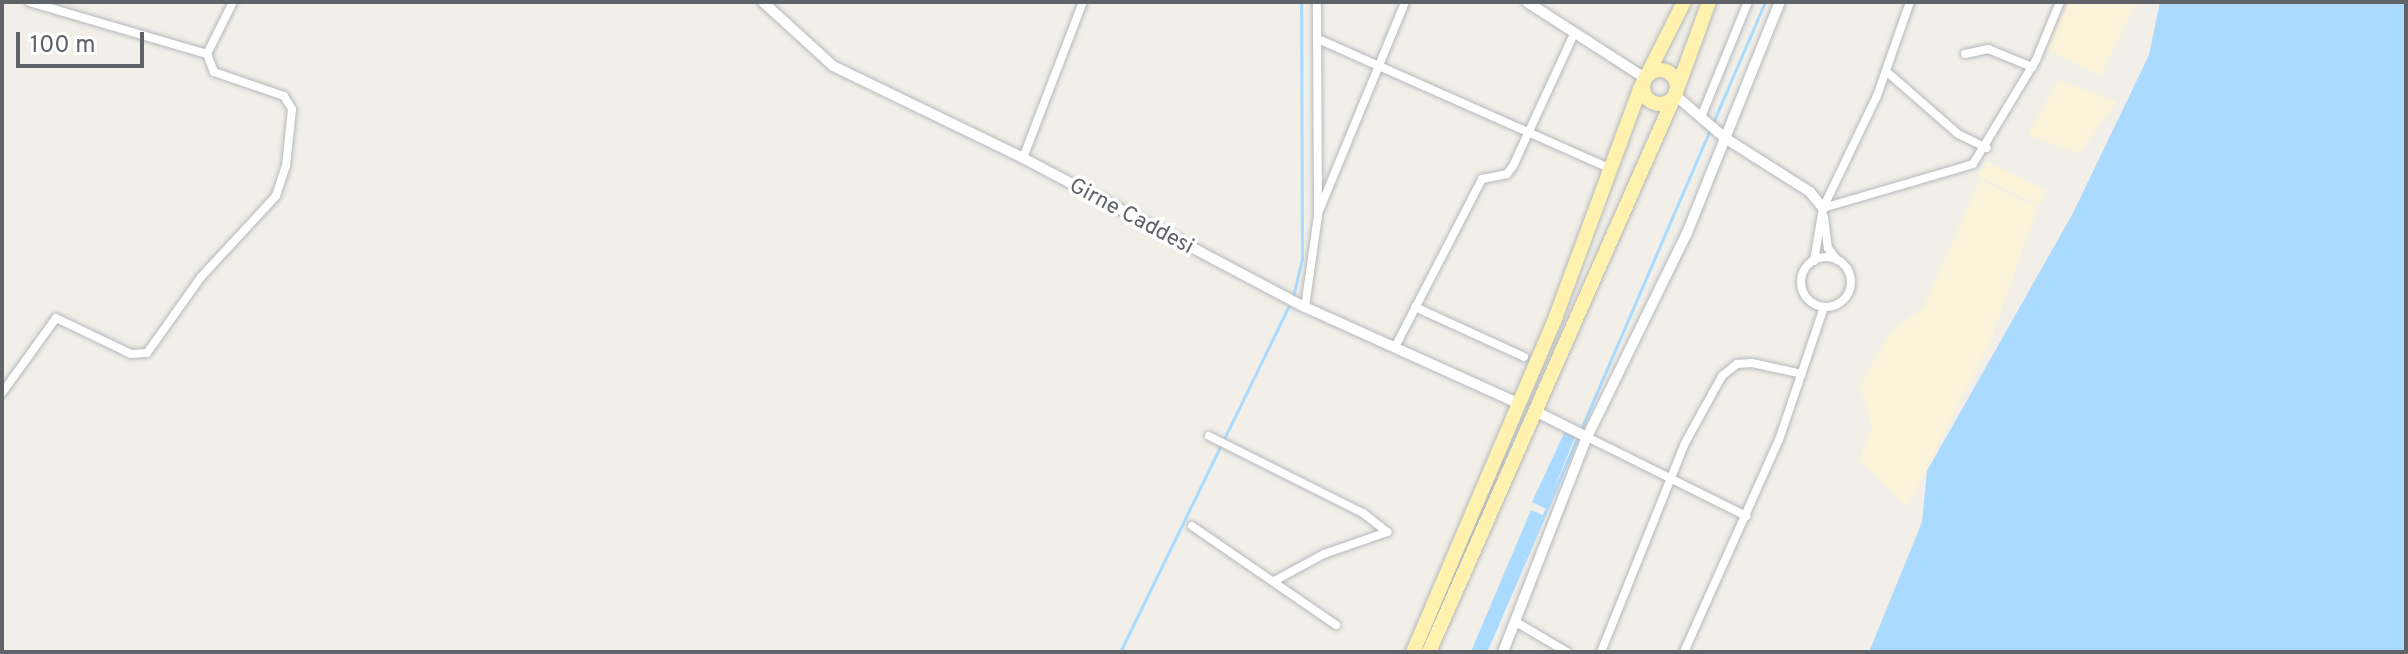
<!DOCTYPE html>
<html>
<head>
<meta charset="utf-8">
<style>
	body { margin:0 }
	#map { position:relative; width:2408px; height:654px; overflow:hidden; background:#f1efe8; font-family:Overpass,sans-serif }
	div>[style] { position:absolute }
	.sand>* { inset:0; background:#fbf3d9; transform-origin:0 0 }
	.water>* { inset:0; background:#aadaff; transform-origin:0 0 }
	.stream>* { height:3px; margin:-1.5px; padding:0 1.5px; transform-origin:1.5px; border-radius:1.5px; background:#aadaff }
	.roads { filter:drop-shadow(0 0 2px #b5b8bc) drop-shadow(0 0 2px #b5b8bc) }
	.minor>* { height:8px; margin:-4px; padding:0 4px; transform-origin:4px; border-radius:4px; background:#fff }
	.minor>.ring { margin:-4px; padding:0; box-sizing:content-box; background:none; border:8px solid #fff; border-radius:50% }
	.tertiary>* { height:10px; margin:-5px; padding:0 5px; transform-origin:5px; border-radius:5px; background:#fff }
	.primary>* { height:14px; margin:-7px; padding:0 7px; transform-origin:7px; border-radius:7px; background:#fff2af }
	.primary>.ring { margin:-7px; padding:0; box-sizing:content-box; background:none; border:14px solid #fff2af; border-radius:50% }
	span { translate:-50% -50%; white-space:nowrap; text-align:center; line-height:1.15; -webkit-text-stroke:7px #fff; paint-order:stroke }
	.street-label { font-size:22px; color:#5f6368 }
	.frame { position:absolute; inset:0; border:4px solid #5f6368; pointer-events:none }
	.scale { position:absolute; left:16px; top:32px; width:128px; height:36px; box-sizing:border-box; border:4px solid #5f6368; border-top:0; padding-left:10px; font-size:24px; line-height:28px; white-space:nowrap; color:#5f6368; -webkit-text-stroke:6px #fff; paint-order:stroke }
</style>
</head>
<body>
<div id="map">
	<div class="sand">
		<div style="clip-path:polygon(2069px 2px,2136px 2px,2101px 76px,2046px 49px)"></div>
		<div style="clip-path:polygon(2058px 80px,2117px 101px,2079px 154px,2028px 135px)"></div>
		<div style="left:1986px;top:161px;width:68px;height:17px;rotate:26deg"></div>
		<div style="clip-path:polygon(1980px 180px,2038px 207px,1990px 342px,1907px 507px,1859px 460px,1872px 428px,1860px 386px,1891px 331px,1923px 308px)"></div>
	</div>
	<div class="water">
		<div style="clip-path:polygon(2160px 2px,2406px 2px,2406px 652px,1869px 652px,1922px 522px,1927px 471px,2073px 213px,2149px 55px)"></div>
		<div style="clip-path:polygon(1566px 429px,1576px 434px,1546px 509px,1532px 502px)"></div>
		<div style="left:1531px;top:510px;width:13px;height:155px;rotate:23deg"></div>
	</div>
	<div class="stream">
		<div style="left:1293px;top:297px;width:39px;rotate:-77deg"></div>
		<div style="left:1302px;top:259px;width:257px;rotate:-90.2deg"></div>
		<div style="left:1120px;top:652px;width:387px;rotate:-64deg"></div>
		<div style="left:1485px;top:652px;width:708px;rotate:-66.7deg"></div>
	</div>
	<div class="roads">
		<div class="minor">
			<div style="left:1318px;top:39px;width:321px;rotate:23.9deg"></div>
			<div style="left:207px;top:54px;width:58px;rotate:-63.4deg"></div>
			<div style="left:1965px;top:54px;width:24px;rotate:-12deg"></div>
			<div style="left:1988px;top:49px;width:48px;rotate:22.2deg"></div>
			<div style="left:1887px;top:72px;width:94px;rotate:41.1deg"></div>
			<div style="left:1958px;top:134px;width:32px;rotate:26deg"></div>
			<div style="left:1701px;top:117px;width:124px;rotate:-67.8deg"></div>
			<div style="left:1023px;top:158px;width:167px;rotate:-69deg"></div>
			<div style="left:1823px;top:208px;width:156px;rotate:-16.3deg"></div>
			<div style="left:1973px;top:164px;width:122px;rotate:-58.8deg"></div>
			<div style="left:2036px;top:60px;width:63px;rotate:-67.5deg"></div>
			<div style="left:1319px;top:211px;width:226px;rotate:-67.6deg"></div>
			<div style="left:1824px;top:217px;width:31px;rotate:83deg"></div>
			<div style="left:1828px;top:248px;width:15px;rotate:53deg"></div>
			<div class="ring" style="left:1801px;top:257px;width:42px;height:42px"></div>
			<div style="left:1814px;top:261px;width:54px;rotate:-80.4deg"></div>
			<div style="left:1823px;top:208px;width:124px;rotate:-64.3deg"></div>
			<div style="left:1877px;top:96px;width:100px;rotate:-70.7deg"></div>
			<div style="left:1305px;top:307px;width:92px;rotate:-81.9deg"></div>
			<div style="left:1318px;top:216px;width:214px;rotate:-90.3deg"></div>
			<div style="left:1415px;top:307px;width:120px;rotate:24.6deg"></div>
			<div style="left:1396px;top:345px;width:187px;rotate:-62.6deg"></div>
			<div style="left:1482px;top:179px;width:25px;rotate:-11deg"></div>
			<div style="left:1507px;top:174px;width:10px;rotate:-53deg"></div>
			<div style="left:1513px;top:166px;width:143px;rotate:-65.2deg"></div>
			<div style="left:2px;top:393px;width:92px;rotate:-54.2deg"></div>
			<div style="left:56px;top:318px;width:83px;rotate:25.6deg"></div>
			<div style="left:131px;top:354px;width:16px;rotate:-4deg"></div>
			<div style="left:147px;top:353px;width:93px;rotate:-54.6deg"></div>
			<div style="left:201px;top:277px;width:110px;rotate:-47.2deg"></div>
			<div style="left:276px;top:196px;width:32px;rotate:-72deg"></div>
			<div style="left:286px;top:166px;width:57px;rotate:-84deg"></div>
			<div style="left:292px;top:109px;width:15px;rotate:-122deg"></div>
			<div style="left:284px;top:96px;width:74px;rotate:-161.1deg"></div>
			<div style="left:214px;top:72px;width:19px;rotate:-111deg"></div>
			<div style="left:207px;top:54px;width:185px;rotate:-163.7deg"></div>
			<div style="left:1209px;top:436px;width:172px;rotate:26.6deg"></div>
			<div style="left:1363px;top:513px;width:31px;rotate:38deg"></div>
			<div style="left:1587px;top:437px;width:178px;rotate:26.4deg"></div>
			<div style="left:1192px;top:526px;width:175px;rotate:34.5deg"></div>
			<div style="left:1276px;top:580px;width:55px;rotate:-28.4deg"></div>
			<div style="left:1324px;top:554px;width:67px;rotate:-19.2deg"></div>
			<div style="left:1516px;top:622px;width:59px;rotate:30.5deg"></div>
			<div style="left:1601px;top:652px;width:225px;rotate:-68.1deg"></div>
			<div style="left:1685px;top:443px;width:77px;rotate:-61.1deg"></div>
			<div style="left:1722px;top:376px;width:19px;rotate:-39deg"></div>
			<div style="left:1737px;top:364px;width:15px;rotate:-4deg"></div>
			<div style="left:1752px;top:363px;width:51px;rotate:12.4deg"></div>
			<div style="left:1684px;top:652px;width:232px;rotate:-65.9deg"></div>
			<div style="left:1779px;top:440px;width:140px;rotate:-71.3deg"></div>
		</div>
		<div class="tertiary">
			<div style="left:763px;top:2px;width:95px;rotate:42.4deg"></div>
			<div style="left:833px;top:66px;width:211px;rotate:25.8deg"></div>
			<div style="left:1023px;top:158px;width:319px;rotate:27.9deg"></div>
			<div style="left:1305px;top:307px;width:234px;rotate:24.3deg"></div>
			<div style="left:1527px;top:2px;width:140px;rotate:32.8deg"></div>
			<div style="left:1675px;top:95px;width:66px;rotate:40.7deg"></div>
			<div style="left:1725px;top:138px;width:101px;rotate:32.4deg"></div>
			<div style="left:1810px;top:192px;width:21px;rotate:51deg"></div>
			<div style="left:1535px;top:411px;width:58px;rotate:26.6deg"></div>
			<div style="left:1503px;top:652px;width:231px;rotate:-68.7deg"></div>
			<div style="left:1587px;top:437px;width:227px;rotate:-63.9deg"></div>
			<div style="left:1687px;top:233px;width:249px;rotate:-68.1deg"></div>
		</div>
		<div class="primary">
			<div class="ring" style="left:1643px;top:70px;width:20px;height:20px"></div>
			<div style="left:1413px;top:652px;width:365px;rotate:-66.9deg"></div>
			<div style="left:1556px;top:316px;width:242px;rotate:-69.7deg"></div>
			<div style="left:1640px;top:89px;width:97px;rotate:-63.2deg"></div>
			<div style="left:1429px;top:652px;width:609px;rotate:-66.17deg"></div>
			<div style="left:1675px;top:95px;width:99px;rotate:-69.9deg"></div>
		</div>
	</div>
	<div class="street-label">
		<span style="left:1131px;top:217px;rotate:28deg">Girne Caddesi</span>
	</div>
	<div class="frame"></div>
	<div class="scale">100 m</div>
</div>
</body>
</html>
